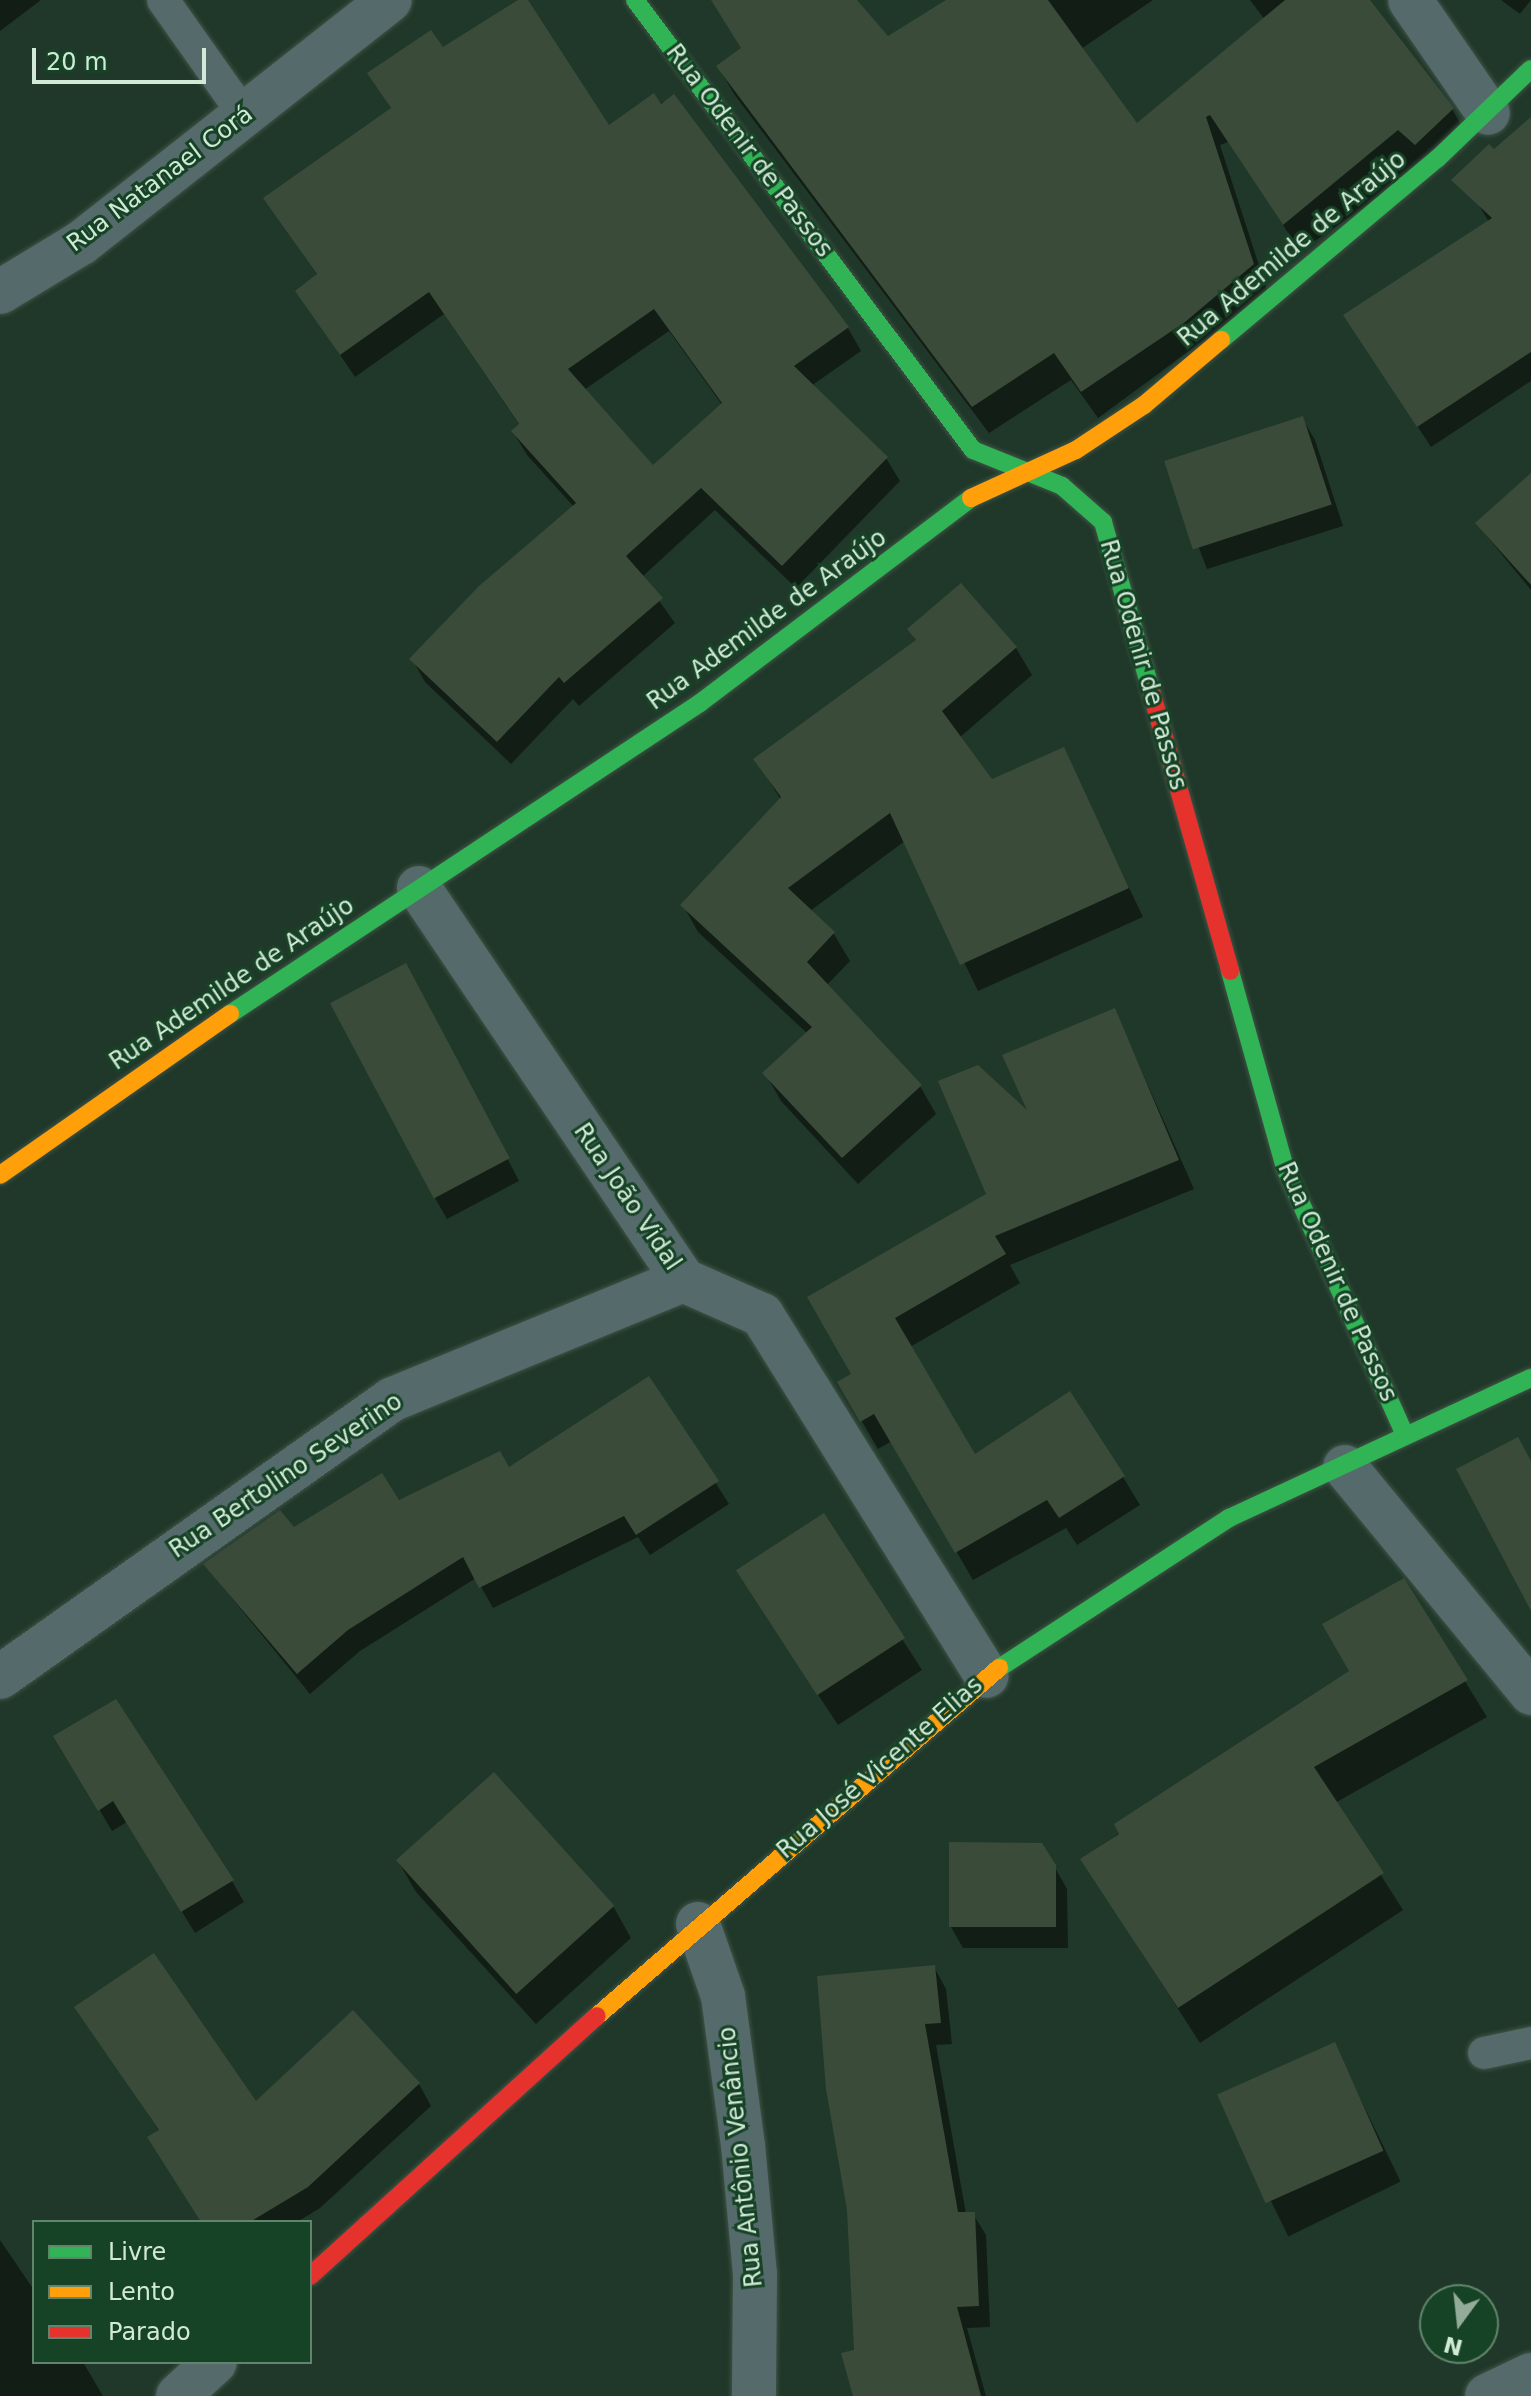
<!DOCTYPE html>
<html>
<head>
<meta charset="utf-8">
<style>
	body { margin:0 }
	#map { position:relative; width:1531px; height:2396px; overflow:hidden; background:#203829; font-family:"DejaVu Sans",sans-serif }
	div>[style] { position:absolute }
	.shadow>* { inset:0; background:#0007; transform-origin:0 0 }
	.building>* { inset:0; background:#3b4b3a; transform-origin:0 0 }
	.roads { filter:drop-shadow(0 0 2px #3f5346) drop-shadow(0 0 2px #3f5346) }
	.lane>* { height:32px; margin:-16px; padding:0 16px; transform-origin:16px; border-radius:16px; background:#556a6b }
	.street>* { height:44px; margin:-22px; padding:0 22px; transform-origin:22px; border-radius:22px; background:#556a6b }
	.fast>* { height:18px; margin:-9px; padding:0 9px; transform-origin:9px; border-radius:9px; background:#30b455 }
	.slow>* { height:18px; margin:-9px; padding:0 9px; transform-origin:9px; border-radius:9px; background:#ff9f0a }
	.jam>* { height:18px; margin:-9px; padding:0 9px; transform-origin:9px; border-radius:9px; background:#e5322d }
	span { translate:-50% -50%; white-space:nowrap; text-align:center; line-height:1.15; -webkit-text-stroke:6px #164326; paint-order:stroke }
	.street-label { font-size:24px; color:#d1e9d6 }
	.legend { position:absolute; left:32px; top:2220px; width:280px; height:144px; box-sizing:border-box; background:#164326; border:2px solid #61856c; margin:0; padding:10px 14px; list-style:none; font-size:24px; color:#d1e9d6 }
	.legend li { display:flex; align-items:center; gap:16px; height:40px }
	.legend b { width:40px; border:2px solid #61856c }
	.north { position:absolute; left:1419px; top:2284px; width:80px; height:80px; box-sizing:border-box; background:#164326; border:2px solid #61856c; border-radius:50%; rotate:195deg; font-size:22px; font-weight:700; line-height:32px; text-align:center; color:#d1e9d6 }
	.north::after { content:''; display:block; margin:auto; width:28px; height:36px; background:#93ab99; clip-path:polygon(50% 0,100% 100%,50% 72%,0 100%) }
	.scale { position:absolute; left:32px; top:48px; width:174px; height:36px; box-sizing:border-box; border:4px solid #d1e9d6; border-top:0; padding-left:10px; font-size:24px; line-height:28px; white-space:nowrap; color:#d1e9d6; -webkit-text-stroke:6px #164326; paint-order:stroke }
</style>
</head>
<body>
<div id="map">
	<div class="shadow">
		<div style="clip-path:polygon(0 0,41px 0,0 31px)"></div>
		<div style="clip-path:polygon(evenodd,522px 0,608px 128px,674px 97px,848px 328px,861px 351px,811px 386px,886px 458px,900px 481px,796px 588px,715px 510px,642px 577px,675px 623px,579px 706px,573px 699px,511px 764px,425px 682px,412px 659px,574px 507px,527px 455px,513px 432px,520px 426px,444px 314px,355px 377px,297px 291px,318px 276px,265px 198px,392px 110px,370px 74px,443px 50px,522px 0,669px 331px,723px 406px,653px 468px,584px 390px,669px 331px)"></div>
		<div style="clip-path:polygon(712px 0,854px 0,887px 39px,950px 0,1153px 0,1081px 49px,1137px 126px,1265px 20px,1250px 0,1364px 0,1452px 109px,1468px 137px,1300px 251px,1228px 142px,1220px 145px,1268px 293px,1098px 418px,1071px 380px,989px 433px,734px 94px,718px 66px,743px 49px)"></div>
		<div style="clip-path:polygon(1501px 0,1531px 0,1520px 14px)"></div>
		<div style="clip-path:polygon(1531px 144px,1531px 381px,1431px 447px,1358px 336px,1489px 222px,1477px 202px)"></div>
		<div style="clip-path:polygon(1302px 418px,1315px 440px,1343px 526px,1207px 569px,1166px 462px)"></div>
		<div style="clip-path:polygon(1531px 475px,1531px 590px,1477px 524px)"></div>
		<div style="clip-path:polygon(910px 630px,1016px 648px,1032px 675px,959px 738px,992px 782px,1063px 749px,1143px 917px,978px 991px,905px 841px,810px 911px,834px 934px,850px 961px,826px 986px,920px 1086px,936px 1114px,858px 1184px,781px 1101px,765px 1073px,808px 1034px,698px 932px,683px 905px,781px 800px,756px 760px,917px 642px)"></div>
		<div style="clip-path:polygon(418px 987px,519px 1181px,447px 1219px,435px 1198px)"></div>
		<div style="clip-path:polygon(1115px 1011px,1194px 1189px,1010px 1265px,1020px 1283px,910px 1347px,974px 1456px,1123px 1477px,1140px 1505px,1077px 1545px,1066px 1528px,973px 1580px,892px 1441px,878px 1449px,856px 1411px,854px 1374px,810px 1298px,988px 1195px,1033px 1118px)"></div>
		<div style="clip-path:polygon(649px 1379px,729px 1504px,650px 1555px,638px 1537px,493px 1608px,476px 1578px,360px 1651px,310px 1694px,205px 1565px,294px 1529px,509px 1469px)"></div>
		<div style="clip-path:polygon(823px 1516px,922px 1670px,838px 1725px,757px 1602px)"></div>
		<div style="clip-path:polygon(1403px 1581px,1487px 1717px,1335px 1803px,1403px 1910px,1200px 2043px,1082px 1859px,1352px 1672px)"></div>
		<div style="clip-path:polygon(56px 1736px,232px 1881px,244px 1902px,195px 1933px,127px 1822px,112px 1831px)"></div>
		<div style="clip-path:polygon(493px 1775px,613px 1906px,631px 1938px,536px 2024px,416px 1892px,398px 1861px)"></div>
		<div style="clip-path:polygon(1054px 1866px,1067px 1889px,1068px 1948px,963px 1948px,951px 1927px)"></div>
		<div style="clip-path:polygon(934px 1967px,946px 1989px,952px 2044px,936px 2045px,966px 2214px,973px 2214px,986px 2235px,990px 2327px,967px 2328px,986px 2396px,855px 2396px,856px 2351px)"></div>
		<div style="clip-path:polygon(77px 2008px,255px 2104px,419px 2084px,431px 2106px,320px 2208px,297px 2222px,202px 2222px,160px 2132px)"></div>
		<div style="left:1334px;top:2045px;width:152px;height:125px;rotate:64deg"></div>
		<div style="clip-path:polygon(0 2240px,34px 2290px,34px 2362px,83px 2362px,103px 2396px,0 2396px)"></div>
	</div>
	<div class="building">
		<div style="clip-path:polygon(evenodd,518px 0,528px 0,609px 125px,654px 93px,661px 104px,674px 94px,849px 327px,794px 366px,888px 457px,782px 566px,701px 488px,626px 556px,663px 598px,564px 683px,559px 677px,497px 742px,409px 659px,479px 586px,576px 503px,511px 431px,519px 424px,429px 292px,340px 355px,295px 291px,317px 274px,263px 198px,391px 108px,367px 73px,431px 30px,443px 47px,518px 0,654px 309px,722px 403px,653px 465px,568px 369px,654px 309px)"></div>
		<div style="clip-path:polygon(711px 0,857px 0,888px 36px,946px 0,1048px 0,1137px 123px,1285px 0,1370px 0,1454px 108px,1415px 145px,1398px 130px,1283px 225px,1210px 115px,1206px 117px,1254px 264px,1185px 322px,1081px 392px,1054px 353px,972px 407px,716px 66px,741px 48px)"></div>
		<div style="clip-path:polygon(1531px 117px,1531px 352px,1417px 427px,1343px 315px,1492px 218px,1451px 180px,1489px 144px,1494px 149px)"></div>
		<div style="left:1303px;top:416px;width:93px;height:146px;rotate:72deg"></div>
		<div style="clip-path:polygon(1531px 473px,1531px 585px,1475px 523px)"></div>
		<div style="clip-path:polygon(961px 583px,1017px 647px,942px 711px,992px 779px,1064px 747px,1129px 888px,960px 965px,890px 813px,788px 888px,835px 932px,807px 962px,922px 1085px,842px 1158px,762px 1073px,812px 1027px,680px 905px,781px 797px,753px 759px,916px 640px,907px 629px)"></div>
		<div style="left:406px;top:963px;width:221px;height:86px;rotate:62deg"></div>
		<div style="clip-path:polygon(1115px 1008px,1179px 1160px,995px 1236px,1006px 1254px,895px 1318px,975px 1454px,1070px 1391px,1125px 1476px,1059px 1518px,1047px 1500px,955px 1553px,874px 1414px,860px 1422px,837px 1382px,851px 1374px,807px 1297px,986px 1194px,938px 1081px,978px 1065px,1027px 1110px,1002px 1055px)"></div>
		<div style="clip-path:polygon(649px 1376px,719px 1481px,636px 1535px,624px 1516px,479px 1588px,463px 1557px,348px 1630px,297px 1674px,203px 1564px,280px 1510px,294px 1527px,382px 1473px,399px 1500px,500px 1451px,509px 1467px)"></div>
		<div style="clip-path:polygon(1518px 1437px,1531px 1461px,1531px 1611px,1456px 1469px)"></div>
		<div style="left:824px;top:1513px;width:149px;height:105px;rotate:57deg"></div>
		<div style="clip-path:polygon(1404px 1578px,1468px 1680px,1314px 1767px,1384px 1873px,1178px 2008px,1080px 1859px,1119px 1834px,1114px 1824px,1349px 1671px,1322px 1624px)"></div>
		<div style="clip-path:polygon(116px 1699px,234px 1880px,181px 1912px,113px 1801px,98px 1811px,53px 1736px)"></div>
		<div style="left:494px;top:1772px;width:180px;height:132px;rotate:48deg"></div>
		<div style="clip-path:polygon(949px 1842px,1042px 1843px,1056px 1865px,1056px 1927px,949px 1927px)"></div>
		<div style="clip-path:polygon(154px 1953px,256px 2101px,353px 2010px,420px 2083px,308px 2187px,250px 2222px,201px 2222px,147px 2137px,159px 2130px,74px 2007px)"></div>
		<div style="clip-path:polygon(935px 1965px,941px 2023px,925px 2024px,958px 2212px,975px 2212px,979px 2306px,957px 2307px,981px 2396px,853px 2396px,841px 2353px,854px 2350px,847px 2210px,826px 2089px,817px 1976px)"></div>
		<div style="left:1335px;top:2042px;width:119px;height:129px;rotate:66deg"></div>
	</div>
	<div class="roads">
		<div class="lane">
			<div style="left:163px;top:0;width:141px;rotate:54.8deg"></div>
			<div style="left:1484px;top:2053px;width:48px;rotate:-12deg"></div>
		</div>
		<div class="street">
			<div style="left:1410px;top:0;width:137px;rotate:55.4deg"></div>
			<div style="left:0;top:292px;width:95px;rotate:-31.2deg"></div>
			<div style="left:81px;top:243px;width:393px;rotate:-38.2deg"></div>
			<div style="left:419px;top:888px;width:473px;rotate:56deg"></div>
			<div style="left:683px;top:1280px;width:86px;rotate:23.9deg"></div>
			<div style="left:762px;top:1315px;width:425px;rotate:58.1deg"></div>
			<div style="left:1345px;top:1467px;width:293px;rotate:50.5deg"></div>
			<div style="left:0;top:1677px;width:481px;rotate:-35.3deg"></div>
			<div style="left:393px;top:1399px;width:313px;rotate:-22.3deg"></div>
			<div style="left:698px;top:1924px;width:76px;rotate:70.9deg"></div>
			<div style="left:723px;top:1996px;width:150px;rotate:82.4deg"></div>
			<div style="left:743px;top:2145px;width:130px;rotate:84.7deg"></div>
			<div style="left:755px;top:2274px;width:122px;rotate:90.5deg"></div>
			<div style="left:178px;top:2396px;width:50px;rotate:-42.6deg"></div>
			<div style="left:1487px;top:2396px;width:49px;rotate:-25.5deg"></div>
		</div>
		<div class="fast">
			<div style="left:635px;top:0;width:563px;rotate:53.09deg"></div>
			<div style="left:973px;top:450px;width:96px;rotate:22deg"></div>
			<div style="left:1062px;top:486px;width:55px;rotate:41.3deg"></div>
			<div style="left:1103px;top:522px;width:176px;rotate:74.1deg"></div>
			<div style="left:1221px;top:340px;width:282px;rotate:-40deg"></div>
			<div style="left:1437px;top:159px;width:130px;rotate:-43.8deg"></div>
			<div style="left:1230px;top:971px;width:205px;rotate:74.4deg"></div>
			<div style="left:1285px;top:1168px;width:290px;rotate:65.8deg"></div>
			<div style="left:230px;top:1014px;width:564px;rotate:-33.49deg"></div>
			<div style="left:700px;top:703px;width:340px;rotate:-37.1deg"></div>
			<div style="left:999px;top:1668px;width:275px;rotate:-33.1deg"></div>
			<div style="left:1229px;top:1518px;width:333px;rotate:-24.9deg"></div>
		</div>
		<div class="slow">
			<div style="left:971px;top:498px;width:115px;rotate:-24.6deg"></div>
			<div style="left:1076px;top:450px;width:82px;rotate:-33.5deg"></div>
			<div style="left:1144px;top:405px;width:101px;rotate:-40.2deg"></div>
			<div style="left:0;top:1175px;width:281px;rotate:-35deg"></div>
			<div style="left:597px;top:2016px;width:532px;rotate:-40.88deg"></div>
		</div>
		<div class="jam">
			<div style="left:1151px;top:691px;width:291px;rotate:74.2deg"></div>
			<div style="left:310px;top:2276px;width:387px;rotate:-42.2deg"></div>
		</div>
	</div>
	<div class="street-label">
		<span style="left:749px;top:151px;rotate:53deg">Rua Odenir de Passos</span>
		<span style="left:160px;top:179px;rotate:-37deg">Rua Natanael Corá</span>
		<span style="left:1292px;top:249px;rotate:-40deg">Rua Ademilde de Araújo</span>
		<span style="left:767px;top:620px;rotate:-36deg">Rua Ademilde de Araújo</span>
		<span style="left:1143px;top:665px;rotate:74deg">Rua Odenir de Passos</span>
		<span style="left:232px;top:984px;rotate:-34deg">Rua Ademilde de Araújo</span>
		<span style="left:627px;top:1197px;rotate:56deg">Rua João Vidal</span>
		<span style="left:1337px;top:1282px;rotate:66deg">Rua Odenir de Passos</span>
		<span style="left:286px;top:1476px;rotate:-34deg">Rua Bertolino Severino</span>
		<span style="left:880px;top:1768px;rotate:-41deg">Rua José Vicente Elias</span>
		<span style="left:741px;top:2157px;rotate:-96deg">Rua Antônio Venâncio</span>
	</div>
	<ul class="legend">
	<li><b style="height:10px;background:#30b455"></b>Livre</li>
	<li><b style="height:10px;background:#ff9f0a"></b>Lento</li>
	<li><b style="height:10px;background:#e5322d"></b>Parado</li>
	</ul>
	<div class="north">N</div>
	<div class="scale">20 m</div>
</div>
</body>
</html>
